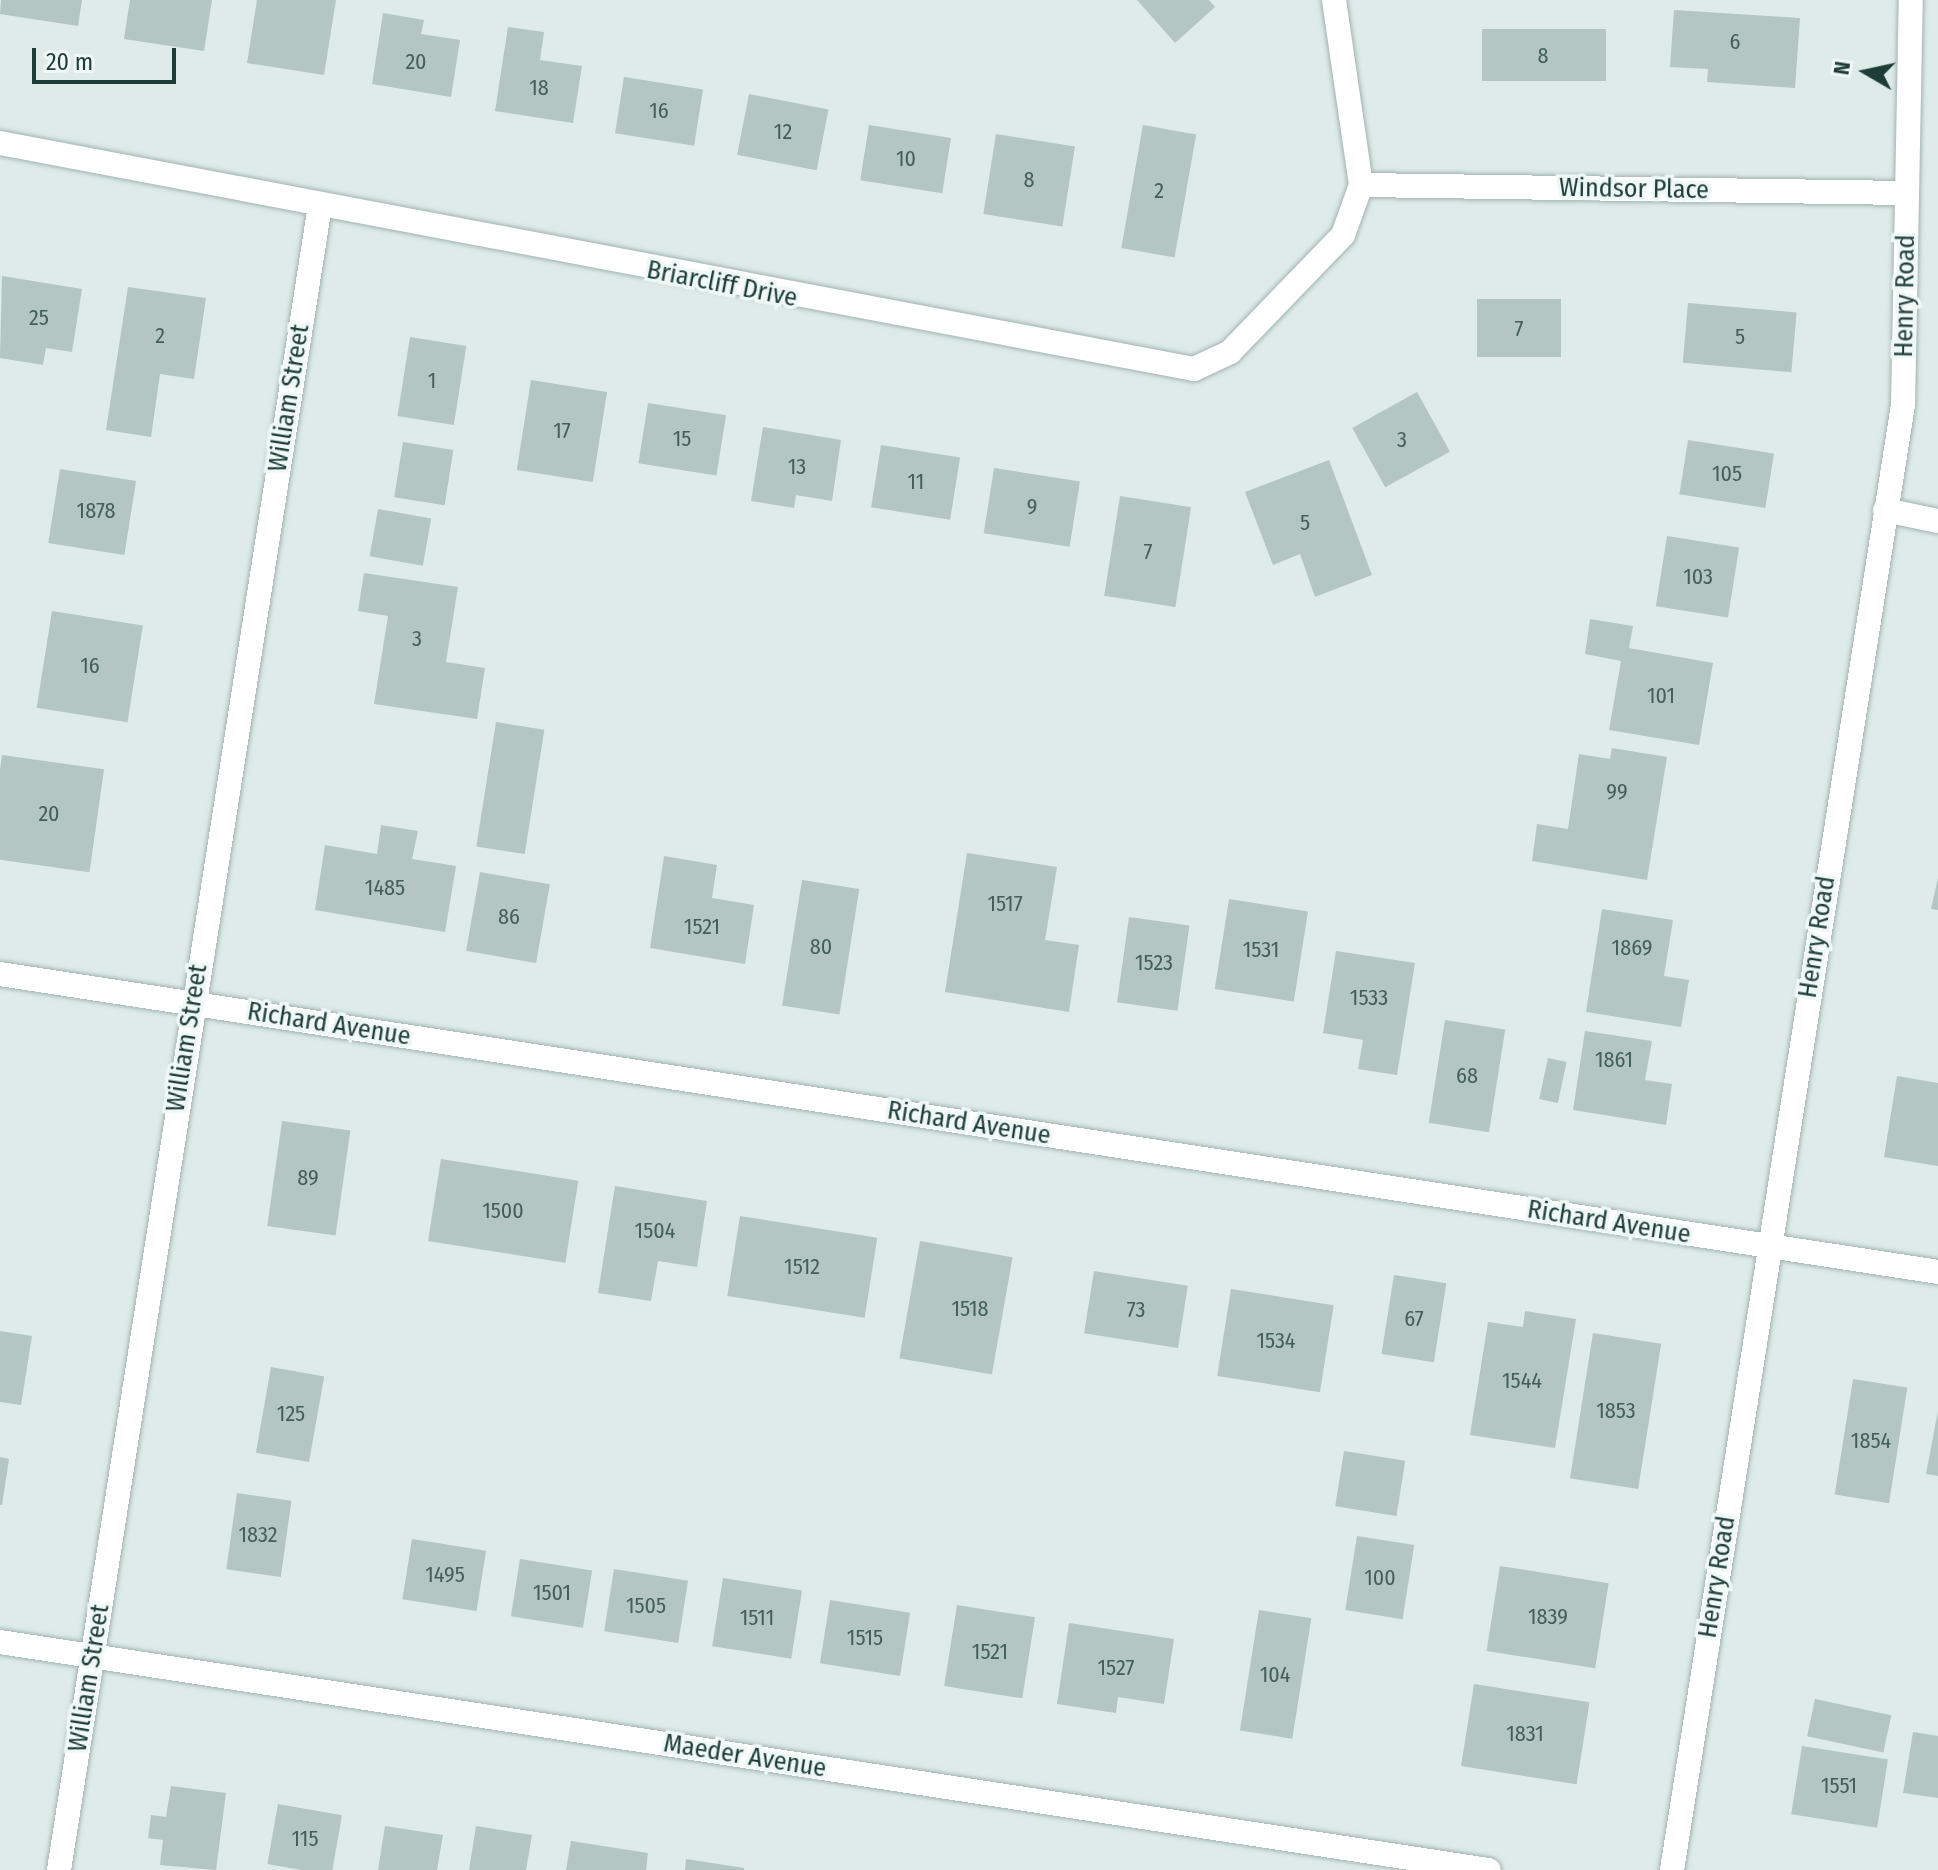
<!DOCTYPE html>
<html>
<head>
<meta charset="utf-8">
<style>
	body { margin:0 }
	#map { position:relative; width:1938px; height:1870px; overflow:hidden; background:#deebe8; font-family:"Fira Sans Condensed",sans-serif }
	div>[style] { position:absolute }
	.building>* { inset:0; background:#b4c6c1; transform-origin:0 0 }
	.roads { filter:drop-shadow(0 0 2px #a1b3b0) drop-shadow(0 0 2px #a1b3b0) }
	.street>* { height:24px; margin:-12px; padding:0 12px; transform-origin:12px; border-radius:12px; background:#fff }
	span { translate:-50% -50%; white-space:nowrap; text-align:center; line-height:1.15; -webkit-text-stroke:7px #eff8f5; paint-order:stroke }
	.number-label { font-size:22px; color:#445f5b }
	.number-label span { -webkit-text-stroke-width:0 }
	.street-label { font-size:26px; color:#1e3d39 }
	.north { position:absolute; left:1826px; top:32px; width:80px; height:80px; -webkit-text-stroke:6px #eff8f5; paint-order:stroke; rotate:279deg; font-size:22px; font-weight:700; line-height:32px; text-align:center; color:#1e3d39 }
	.north::after { content:''; display:block; margin:auto; width:28px; height:36px; background:#1e3d39; clip-path:polygon(50% 0,100% 100%,50% 72%,0 100%) }
	.scale { position:absolute; left:32px; top:48px; width:144px; height:36px; box-sizing:border-box; border:4px solid #1e3d39; border-top:0; padding-left:10px; font-size:24px; line-height:28px; white-space:nowrap; color:#1e3d39; -webkit-text-stroke:6px #eff8f5; paint-order:stroke }
</style>
</head>
<body>
<div id="map">
	<div class="building">
		<div style="clip-path:polygon(1px 0,82px 0,78px 26px,0 14px)"></div>
		<div style="clip-path:polygon(130px 0,212px 0,204px 51px,124px 39px)"></div>
		<div style="clip-path:polygon(257px 0,336px 0,324px 75px,247px 63px)"></div>
		<div style="clip-path:polygon(1137px 0,1209px 0,1215px 7px,1175px 43px)"></div>
		<div style="clip-path:polygon(1674px 10px,1800px 18px,1795px 88px,1707px 82px,1708px 69px,1670px 67px)"></div>
		<div style="clip-path:polygon(383px 13px,424px 20px,421px 34px,460px 40px,451px 97px,372px 84px)"></div>
		<div style="clip-path:polygon(508px 27px,544px 32px,540px 60px,582px 66px,573px 123px,495px 111px)"></div>
		<div style="left:1482px;top:29px;width:124px;height:52px"></div>
		<div style="left:624px;top:77px;width:80px;height:57px;rotate:9deg"></div>
		<div style="left:749px;top:94px;width:81px;height:62px;rotate:11deg"></div>
		<div style="left:869px;top:125px;width:83px;height:56px;rotate:9deg"></div>
		<div style="left:1143px;top:125px;width:54px;height:125px;rotate:10deg"></div>
		<div style="left:996px;top:134px;width:80px;height:81px;rotate:9deg"></div>
		<div style="clip-path:polygon(2px 276px,82px 289px,72px 352px,46px 348px,43px 365px,0 358px)"></div>
		<div style="clip-path:polygon(128px 287px,206px 298px,194px 379px,160px 374px,151px 437px,106px 430px)"></div>
		<div style="left:1561px;top:299px;width:58px;height:84px;rotate:90deg"></div>
		<div style="left:1688px;top:303px;width:109px;height:60px;rotate:5deg"></div>
		<div style="left:410px;top:337px;width:57px;height:80px;rotate:9deg"></div>
		<div style="left:531px;top:380px;width:77px;height:91px;rotate:9deg"></div>
		<div style="left:1417px;top:392px;width:68px;height:74px;rotate:61deg"></div>
		<div style="left:648px;top:403px;width:79px;height:61px;rotate:9deg"></div>
		<div style="clip-path:polygon(763px 427px,841px 440px,832px 501px,796px 495px,794px 508px,751px 501px)"></div>
		<div style="left:1688px;top:440px;width:87px;height:55px;rotate:9deg"></div>
		<div style="left:403px;top:442px;width:51px;height:56px;rotate:9deg"></div>
		<div style="left:881px;top:445px;width:80px;height:63px;rotate:9deg"></div>
		<div style="clip-path:polygon(1329px 460px,1372px 575px,1315px 597px,1300px 554px,1273px 565px,1245px 492px)"></div>
		<div style="left:994px;top:468px;width:87px;height:66px;rotate:9deg"></div>
		<div style="left:60px;top:469px;width:77px;height:75px;rotate:9deg"></div>
		<div style="left:1120px;top:496px;width:72px;height:101px;rotate:9deg"></div>
		<div style="left:378px;top:509px;width:54px;height:48px;rotate:10deg"></div>
		<div style="left:1667px;top:536px;width:73px;height:71px;rotate:9deg"></div>
		<div style="clip-path:polygon(364px 573px,458px 587px,446px 662px,485px 668px,477px 719px,374px 704px,388px 616px,358px 611px)"></div>
		<div style="left:52px;top:611px;width:92px;height:98px;rotate:9deg"></div>
		<div style="clip-path:polygon(1590px 619px,1633px 626px,1629px 648px,1713px 663px,1699px 745px,1609px 730px,1621px 661px,1585px 654px)"></div>
		<div style="left:496px;top:722px;width:49px;height:126px;rotate:9deg"></div>
		<div style="clip-path:polygon(1612px 748px,1667px 757px,1647px 880px,1532px 861px,1537px 824px,1568px 829px,1579px 754px,1610px 759px)"></div>
		<div style="left:2px;top:755px;width:103px;height:104px;rotate:8deg"></div>
		<div style="clip-path:polygon(381px 825px,418px 831px,412px 859px,456px 866px,445px 932px,315px 910px,325px 845px,377px 854px)"></div>
		<div style="clip-path:polygon(967px 853px,1057px 867px,1045px 940px,1079px 945px,1069px 1012px,945px 992px)"></div>
		<div style="clip-path:polygon(664px 856px,717px 865px,712px 898px,754px 905px,745px 964px,650px 948px)"></div>
		<div style="left:480px;top:872px;width:71px;height:80px;rotate:10deg"></div>
		<div style="clip-path:polygon(1938px 878px,1938px 910px,1931px 909px)"></div>
		<div style="left:802px;top:880px;width:58px;height:127px;rotate:9deg"></div>
		<div style="left:1229px;top:899px;width:80px;height:91px;rotate:9deg"></div>
		<div style="clip-path:polygon(1602px 909px,1673px 920px,1664px 976px,1689px 980px,1681px 1027px,1586px 1012px)"></div>
		<div style="left:1129px;top:917px;width:61px;height:86px;rotate:8deg"></div>
		<div style="clip-path:polygon(1336px 951px,1415px 963px,1397px 1075px,1358px 1069px,1363px 1040px,1323px 1033px)"></div>
		<div style="left:1445px;top:1020px;width:61px;height:104px;rotate:9deg"></div>
		<div style="clip-path:polygon(1585px 1031px,1652px 1041px,1645px 1080px,1672px 1084px,1666px 1125px,1573px 1110px)"></div>
		<div style="left:1548px;top:1058px;width:19px;height:42px;rotate:12deg"></div>
		<div style="clip-path:polygon(1897px 1076px,1938px 1083px,1938px 1166px,1884px 1157px)"></div>
		<div style="left:282px;top:1121px;width:69px;height:106px;rotate:8deg"></div>
		<div style="left:441px;top:1159px;width:139px;height:83px;rotate:9deg"></div>
		<div style="clip-path:polygon(615px 1186px,707px 1201px,697px 1267px,658px 1261px,651px 1301px,598px 1293px)"></div>
		<div style="left:740px;top:1216px;width:139px;height:81px;rotate:9deg"></div>
		<div style="left:920px;top:1241px;width:94px;height:119px;rotate:10deg"></div>
		<div style="left:1094px;top:1271px;width:95px;height:63px;rotate:9deg"></div>
		<div style="left:1394px;top:1275px;width:53px;height:80px;rotate:9deg"></div>
		<div style="left:1231px;top:1289px;width:104px;height:88px;rotate:9deg"></div>
		<div style="clip-path:polygon(1525px 1311px,1576px 1319px,1555px 1448px,1470px 1435px,1488px 1322px,1523px 1327px)"></div>
		<div style="clip-path:polygon(0 1331px,32px 1336px,21px 1405px,0 1402px)"></div>
		<div style="left:1593px;top:1333px;width:69px;height:147px;rotate:9deg"></div>
		<div style="left:271px;top:1367px;width:54px;height:87px;rotate:10deg"></div>
		<div style="left:1853px;top:1379px;width:55px;height:117px;rotate:9deg"></div>
		<div style="clip-path:polygon(1938px 1411px,1938px 1476px,1926px 1474px)"></div>
		<div style="left:1344px;top:1451px;width:62px;height:56px;rotate:9deg"></div>
		<div style="clip-path:polygon(0 1457px,9px 1459px,2px 1505px,0 1505px)"></div>
		<div style="left:237px;top:1493px;width:55px;height:77px;rotate:8deg"></div>
		<div style="left:1357px;top:1536px;width:58px;height:75px;rotate:9deg"></div>
		<div style="left:412px;top:1539px;width:75px;height:61px;rotate:9deg"></div>
		<div style="left:520px;top:1559px;width:73px;height:58px;rotate:9deg"></div>
		<div style="left:1500px;top:1566px;width:110px;height:86px;rotate:9deg"></div>
		<div style="left:614px;top:1569px;width:75px;height:63px;rotate:9deg"></div>
		<div style="left:723px;top:1578px;width:80px;height:69px;rotate:9deg"></div>
		<div style="left:830px;top:1600px;width:81px;height:64px;rotate:9deg"></div>
		<div style="left:957px;top:1605px;width:79px;height:82px;rotate:9deg"></div>
		<div style="left:1259px;top:1610px;width:53px;height:122px;rotate:9deg"></div>
		<div style="clip-path:polygon(1069px 1623px,1174px 1639px,1164px 1704px,1118px 1697px,1116px 1713px,1057px 1704px)"></div>
		<div style="left:1474px;top:1684px;width:117px;height:83px;rotate:9deg"></div>
		<div style="left:1815px;top:1699px;width:78px;height:38px;rotate:12deg"></div>
		<div style="clip-path:polygon(1913px 1732px,1938px 1736px,1938px 1798px,1903px 1793px)"></div>
		<div style="left:1802px;top:1746px;width:87px;height:69px;rotate:9deg"></div>
		<div style="clip-path:polygon(171px 1786px,226px 1793px,216px 1870px,160px 1865px,163px 1840px,148px 1838px,151px 1815px,166px 1817px)"></div>
		<div style="left:278px;top:1804px;width:65px;height:61px;rotate:10deg"></div>
		<div style="clip-path:polygon(385px 1826px,443px 1835px,437px 1870px,378px 1870px)"></div>
		<div style="clip-path:polygon(476px 1826px,532px 1835px,526px 1870px,469px 1870px)"></div>
		<div style="clip-path:polygon(571px 1841px,648px 1853px,646px 1870px,566px 1870px)"></div>
		<div style="clip-path:polygon(686px 1859px,744px 1868px,744px 1870px,685px 1870px)"></div>
	</div>
	<div class="roads">
		<div class="street">
			<div style="left:0;top:143px;width:1215px;rotate:10.72deg"></div>
			<div style="left:1194px;top:369px;width:40px;rotate:-25deg"></div>
			<div style="left:1230px;top:352px;width:163px;rotate:-46deg"></div>
			<div style="left:1343px;top:235px;width:53px;rotate:-70.2deg"></div>
			<div style="left:1361px;top:185px;width:187px;rotate:-98.3deg"></div>
			<div style="left:1361px;top:185px;width:545px;rotate:0.84deg"></div>
			<div style="left:1885px;top:510px;width:54px;rotate:11.7deg"></div>
			<div style="left:0;top:974px;width:1961px;rotate:8.74deg"></div>
			<div style="left:0;top:1642px;width:1506px;rotate:8.71deg"></div>
			<div style="left:59px;top:1870px;width:1684px;rotate:-81.09deg"></div>
			<div style="left:1672px;top:1870px;width:1483px;rotate:-81.04deg"></div>
			<div style="left:1903px;top:405px;width:405px;rotate:-88.9deg"></div>
		</div>
	</div>
	<div class="number-label">
		<span style="left:1735px;top:42px">6</span>
		<span style="left:1543px;top:56px">8</span>
		<span style="left:416px;top:62px">20</span>
		<span style="left:539px;top:88px">18</span>
		<span style="left:659px;top:111px">16</span>
		<span style="left:783px;top:132px">12</span>
		<span style="left:906px;top:159px">10</span>
		<span style="left:1029px;top:180px">8</span>
		<span style="left:1159px;top:191px">2</span>
		<span style="left:39px;top:318px">25</span>
		<span style="left:1519px;top:329px">7</span>
		<span style="left:160px;top:336px">2</span>
		<span style="left:1740px;top:337px">5</span>
		<span style="left:432px;top:381px">1</span>
		<span style="left:562px;top:431px">17</span>
		<span style="left:682px;top:439px">15</span>
		<span style="left:1402px;top:440px">3</span>
		<span style="left:797px;top:467px">13</span>
		<span style="left:1727px;top:474px">105</span>
		<span style="left:916px;top:482px">11</span>
		<span style="left:1032px;top:507px">9</span>
		<span style="left:96px;top:511px">1878</span>
		<span style="left:1305px;top:523px">5</span>
		<span style="left:1148px;top:552px">7</span>
		<span style="left:1698px;top:577px">103</span>
		<span style="left:417px;top:639px">3</span>
		<span style="left:90px;top:666px">16</span>
		<span style="left:1661px;top:696px">101</span>
		<span style="left:1617px;top:792px">99</span>
		<span style="left:49px;top:814px">20</span>
		<span style="left:385px;top:888px">1485</span>
		<span style="left:1005px;top:904px">1517</span>
		<span style="left:509px;top:917px">86</span>
		<span style="left:702px;top:927px">1521</span>
		<span style="left:821px;top:947px">80</span>
		<span style="left:1632px;top:948px">1869</span>
		<span style="left:1261px;top:950px">1531</span>
		<span style="left:1154px;top:963px">1523</span>
		<span style="left:1369px;top:998px">1533</span>
		<span style="left:1614px;top:1060px">1861</span>
		<span style="left:1467px;top:1076px">68</span>
		<span style="left:308px;top:1178px">89</span>
		<span style="left:503px;top:1211px">1500</span>
		<span style="left:655px;top:1231px">1504</span>
		<span style="left:802px;top:1267px">1512</span>
		<span style="left:970px;top:1309px">1518</span>
		<span style="left:1136px;top:1310px">73</span>
		<span style="left:1414px;top:1319px">67</span>
		<span style="left:1276px;top:1341px">1534</span>
		<span style="left:1522px;top:1381px">1544</span>
		<span style="left:1616px;top:1411px">1853</span>
		<span style="left:291px;top:1414px">125</span>
		<span style="left:1871px;top:1441px">1854</span>
		<span style="left:258px;top:1535px">1832</span>
		<span style="left:445px;top:1575px">1495</span>
		<span style="left:1380px;top:1578px">100</span>
		<span style="left:552px;top:1593px">1501</span>
		<span style="left:646px;top:1606px">1505</span>
		<span style="left:1548px;top:1617px">1839</span>
		<span style="left:757px;top:1618px">1511</span>
		<span style="left:865px;top:1638px">1515</span>
		<span style="left:990px;top:1652px">1521</span>
		<span style="left:1116px;top:1668px">1527</span>
		<span style="left:1275px;top:1675px">104</span>
		<span style="left:1525px;top:1734px">1831</span>
		<span style="left:1839px;top:1786px">1551</span>
		<span style="left:305px;top:1839px">115</span>
	</div>
	<div class="street-label">
		<span style="left:1634px;top:189px;rotate:1deg">Windsor Place</span>
		<span style="left:722px;top:284px;rotate:11deg">Briarcliff Drive</span>
		<span style="left:1905px;top:296px;rotate:-89deg">Henry Road</span>
		<span style="left:289px;top:398px;rotate:-81deg">William Street</span>
		<span style="left:1817px;top:937px;rotate:-81deg">Henry Road</span>
		<span style="left:329px;top:1024px;rotate:9deg">Richard Avenue</span>
		<span style="left:187px;top:1038px;rotate:-81deg">William Street</span>
		<span style="left:969px;top:1123px;rotate:9deg">Richard Avenue</span>
		<span style="left:1609px;top:1222px;rotate:9deg">Richard Avenue</span>
		<span style="left:1717px;top:1577px;rotate:-81deg">Henry Road</span>
		<span style="left:89px;top:1678px;rotate:-81deg">William Street</span>
		<span style="left:745px;top:1756px;rotate:9deg">Maeder Avenue</span>
	</div>
	<div class="north">N</div>
	<div class="scale">20 m</div>
</div>
</body>
</html>
